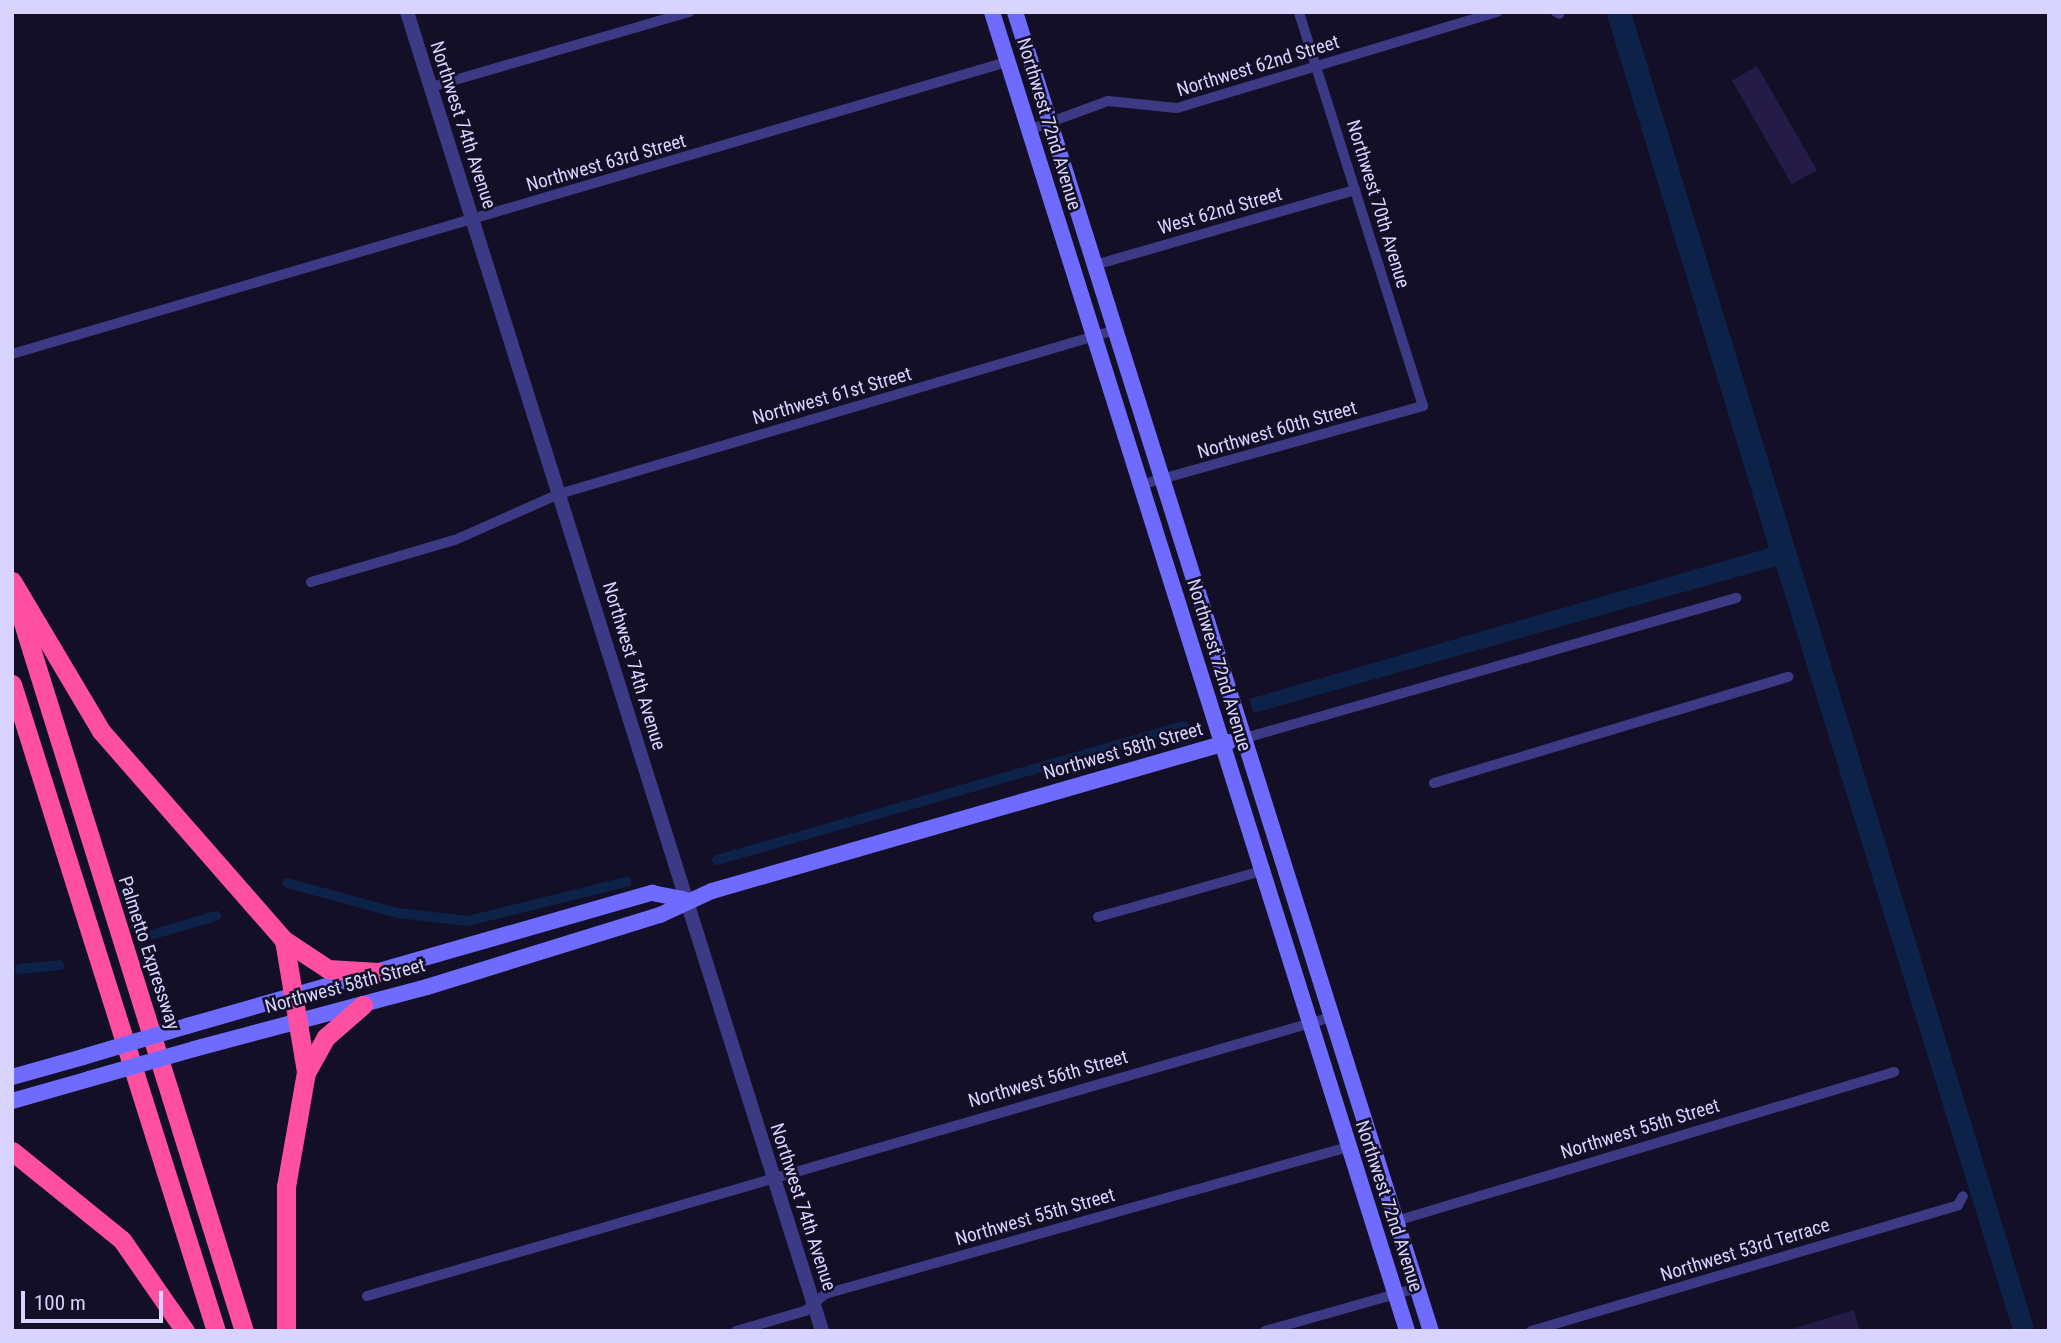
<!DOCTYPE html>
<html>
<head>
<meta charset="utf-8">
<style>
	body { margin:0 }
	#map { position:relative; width:2061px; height:1343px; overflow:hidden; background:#130f26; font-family:"Roboto Condensed",sans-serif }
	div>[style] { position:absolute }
	.water>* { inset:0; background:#0c2248 }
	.canal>* { height:10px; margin:-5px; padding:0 5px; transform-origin:5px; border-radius:5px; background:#0c2248 }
	.building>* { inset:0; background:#241b47; transform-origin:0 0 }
	.minor>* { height:10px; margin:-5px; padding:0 5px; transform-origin:5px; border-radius:5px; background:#3d3a85 }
	.tertiary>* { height:14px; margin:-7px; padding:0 7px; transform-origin:7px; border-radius:7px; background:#3d3a85 }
	.secondary>* { height:16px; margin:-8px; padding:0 8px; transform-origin:8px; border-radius:8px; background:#6f6bff }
	.motorway>* { height:19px; margin:-9.5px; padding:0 9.5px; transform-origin:9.5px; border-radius:9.5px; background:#ff4fa3 }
	.secondary-bridge>* { height:16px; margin:-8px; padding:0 8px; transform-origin:8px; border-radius:8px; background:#6f6bff }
	span { translate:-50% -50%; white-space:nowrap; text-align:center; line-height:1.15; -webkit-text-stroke:5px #130f26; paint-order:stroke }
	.street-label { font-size:19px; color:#d9d4ff }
	.frame { position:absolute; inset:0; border:14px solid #d9d4ff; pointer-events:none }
	.scale { position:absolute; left:21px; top:1291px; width:142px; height:32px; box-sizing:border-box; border:4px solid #d9d4ff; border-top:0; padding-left:9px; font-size:21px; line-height:24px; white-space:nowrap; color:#d9d4ff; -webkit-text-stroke:5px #130f26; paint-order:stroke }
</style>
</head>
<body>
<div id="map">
	<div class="water">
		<div style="clip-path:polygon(1606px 12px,1631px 12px,2035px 1331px,2013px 1331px,1776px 566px,1254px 713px,1249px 699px,1769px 548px)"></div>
	</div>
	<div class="canal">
		<div style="left:717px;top:860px;width:486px;rotate:-16deg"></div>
		<div style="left:287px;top:883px;width:115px;rotate:15.1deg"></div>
		<div style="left:398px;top:913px;width:70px;rotate:6.5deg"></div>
		<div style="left:468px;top:921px;width:163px;rotate:-13.9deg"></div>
		<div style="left:154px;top:934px;width:65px;rotate:-16.2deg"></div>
		<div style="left:20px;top:969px;width:40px;rotate:-5.7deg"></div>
	</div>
	<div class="building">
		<div style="left:1757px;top:66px;width:120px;height:29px;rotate:60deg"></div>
		<div style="clip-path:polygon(1854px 1310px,1860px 1331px,1792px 1331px,1792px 1329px)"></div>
	</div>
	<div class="minor">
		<div style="left:1556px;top:12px;width:4px;rotate:27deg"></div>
		<div style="left:431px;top:87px;width:269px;rotate:-16.2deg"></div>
		<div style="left:1029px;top:130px;width:84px;rotate:-20.2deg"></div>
		<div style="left:1108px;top:101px;width:69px;rotate:5.8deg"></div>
		<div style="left:1177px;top:108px;width:334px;rotate:-16.7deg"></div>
		<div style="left:1095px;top:265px;width:271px;rotate:-16.1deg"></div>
		<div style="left:12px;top:354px;width:1037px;rotate:-16.36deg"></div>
		<div style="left:1140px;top:485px;width:294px;rotate:-15.6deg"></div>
		<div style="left:1423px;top:406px;width:413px;rotate:-107.5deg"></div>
		<div style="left:311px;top:582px;width:150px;rotate:-16.3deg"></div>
		<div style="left:455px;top:540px;width:114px;rotate:-23.9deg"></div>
		<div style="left:559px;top:494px;width:580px;rotate:-16.43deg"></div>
		<div style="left:1245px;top:738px;width:511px;rotate:-15.91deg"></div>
		<div style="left:1434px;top:783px;width:370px;rotate:-16.7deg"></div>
		<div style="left:1098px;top:917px;width:170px;rotate:-15.7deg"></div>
		<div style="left:1396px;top:1221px;width:520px;rotate:-16.66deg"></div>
		<div style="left:367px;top:1296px;width:1005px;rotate:-16.13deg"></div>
		<div style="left:736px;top:1331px;width:72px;rotate:-16.2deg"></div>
		<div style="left:805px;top:1311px;width:26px;rotate:-40deg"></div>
		<div style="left:825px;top:1294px;width:543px;rotate:-15.7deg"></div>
		<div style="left:1265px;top:1331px;width:158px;rotate:-15.8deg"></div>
		<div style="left:1531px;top:1331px;width:445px;rotate:-16.4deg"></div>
		<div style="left:1958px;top:1205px;width:10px;rotate:-61deg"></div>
	</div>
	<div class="tertiary">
		<div style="left:407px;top:12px;width:1383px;rotate:72.53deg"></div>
	</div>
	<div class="secondary">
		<div style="left:992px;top:12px;width:1383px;rotate:72.53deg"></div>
		<div style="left:1015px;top:12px;width:1383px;rotate:72.5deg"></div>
		<div style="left:187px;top:1026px;width:484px;rotate:-16deg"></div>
		<div style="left:652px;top:893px;width:33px;rotate:11deg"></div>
		<div style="left:194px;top:1049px;width:241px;rotate:-14.9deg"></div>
		<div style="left:427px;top:987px;width:244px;rotate:-17.2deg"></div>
		<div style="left:660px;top:915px;width:57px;rotate:-24.8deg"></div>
		<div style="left:712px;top:891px;width:538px;rotate:-16.08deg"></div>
		<div style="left:12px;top:1077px;width:74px;rotate:-15.7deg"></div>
		<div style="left:12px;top:1101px;width:80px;rotate:-15.9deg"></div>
	</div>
	<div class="motorway">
		<div style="left:12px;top:581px;width:174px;rotate:59.3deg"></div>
		<div style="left:101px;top:731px;width:278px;rotate:48.8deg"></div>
		<div style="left:284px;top:940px;width:134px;rotate:80.5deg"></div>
		<div style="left:306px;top:1072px;width:117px;rotate:99.9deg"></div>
		<div style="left:286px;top:1187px;width:144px;rotate:90deg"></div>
		<div style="left:19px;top:610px;width:755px;rotate:72.67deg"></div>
		<div style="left:12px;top:684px;width:678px;rotate:72.5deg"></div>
		<div style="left:284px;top:940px;width:53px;rotate:33.4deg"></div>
		<div style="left:328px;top:969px;width:50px;rotate:3.4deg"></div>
		<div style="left:307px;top:1071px;width:39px;rotate:-61deg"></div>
		<div style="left:326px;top:1037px;width:49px;rotate:-40.9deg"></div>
		<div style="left:12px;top:1151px;width:141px;rotate:39deg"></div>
		<div style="left:122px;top:1240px;width:111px;rotate:55.3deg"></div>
	</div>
	<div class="secondary-bridge">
		<div style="left:83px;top:1057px;width:109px;rotate:-16.6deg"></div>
		<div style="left:89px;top:1079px;width:109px;rotate:-15.9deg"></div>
	</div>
	<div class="street-label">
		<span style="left:1258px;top:66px;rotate:-17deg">Northwest 62nd Street</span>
		<span style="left:1049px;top:124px;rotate:73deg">Northwest 72nd Avenue</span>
		<span style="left:463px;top:125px;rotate:72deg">Northwest 74th Avenue</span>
		<span style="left:606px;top:163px;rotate:-16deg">Northwest 63rd Street</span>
		<span style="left:1378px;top:204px;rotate:73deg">Northwest 70th Avenue</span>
		<span style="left:1220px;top:211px;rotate:-16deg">West 62nd Street</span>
		<span style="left:832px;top:396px;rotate:-16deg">Northwest 61st Street</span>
		<span style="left:1277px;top:430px;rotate:-16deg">Northwest 60th Street</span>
		<span style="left:1219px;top:665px;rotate:73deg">Northwest 72nd Avenue</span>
		<span style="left:634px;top:666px;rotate:73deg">Northwest 74th Avenue</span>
		<span style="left:1123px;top:751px;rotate:-16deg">Northwest 58th Street</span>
		<span style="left:149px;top:953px;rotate:72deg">Palmetto Expressway</span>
		<span style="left:345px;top:986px;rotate:-15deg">Northwest 58th Street</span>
		<span style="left:1048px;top:1079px;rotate:-16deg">Northwest 56th Street</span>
		<span style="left:1640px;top:1129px;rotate:-17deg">Northwest 55th Street</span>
		<span style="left:1389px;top:1206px;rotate:72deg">Northwest 72nd Avenue</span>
		<span style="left:803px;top:1207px;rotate:72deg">Northwest 74th Avenue</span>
		<span style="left:1035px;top:1217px;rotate:-16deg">Northwest 55th Street</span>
		<span style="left:1745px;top:1250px;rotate:-17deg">Northwest 53rd Terrace</span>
	</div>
	<div class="frame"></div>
	<div class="scale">100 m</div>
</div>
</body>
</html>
